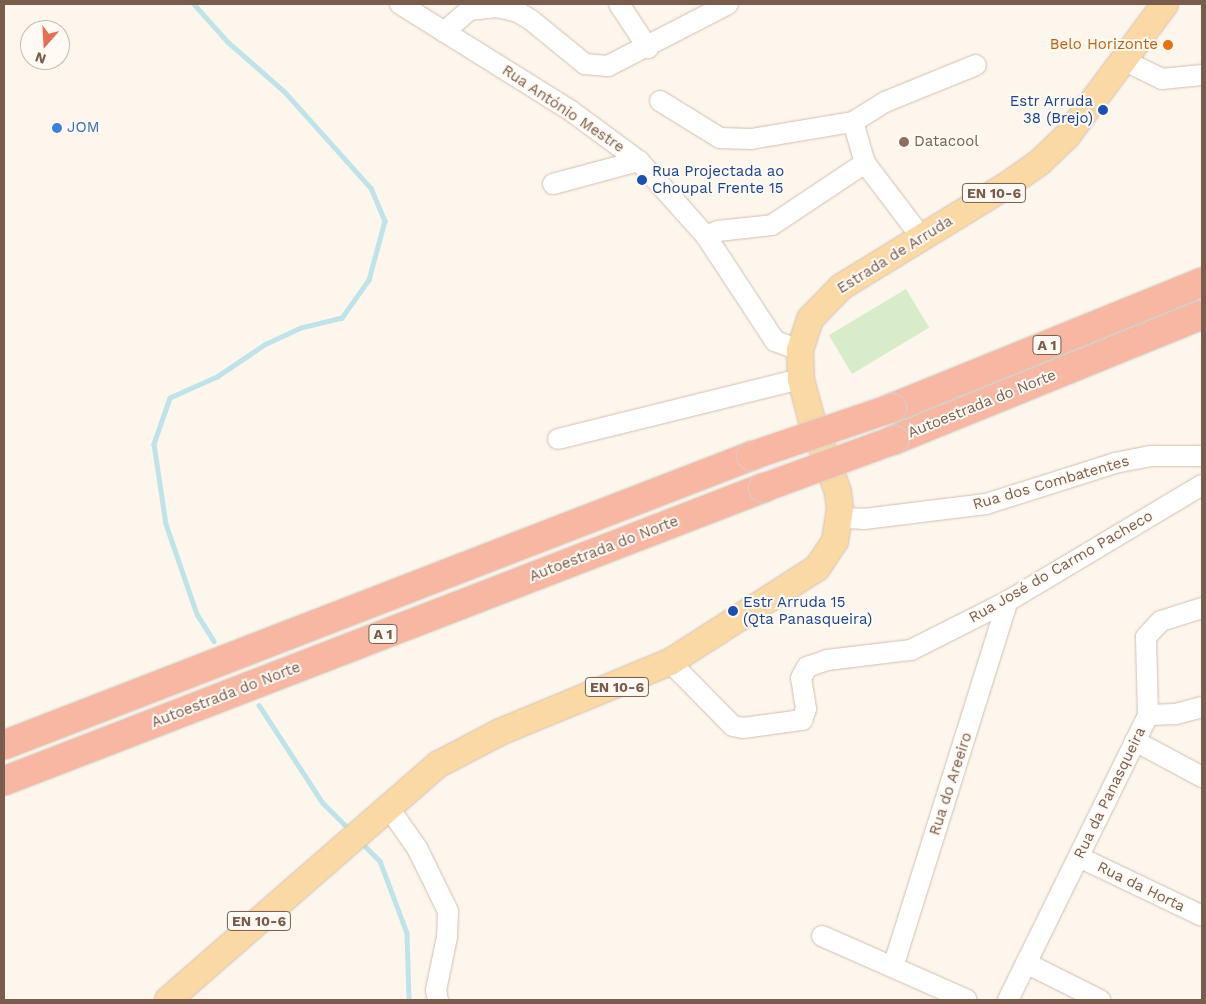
<!DOCTYPE html>
<html>
<head>
<meta charset="utf-8">
<style>
	body { margin:0 }
	#map { position:relative; width:1206px; height:1004px; overflow:hidden; background:#fdf6ec; font-family:"Work Sans",sans-serif }
	div>[style] { position:absolute }
	.green>* { inset:0; background:#d8ecc9; transform-origin:0 0 }
	.stream>* { height:4.5px; margin:-2.25px; padding:0 2.25px; transform-origin:2.25px; border-radius:2.25px; background:#bfe3e8 }
	.roads { filter:drop-shadow(0 0 1px #d1beb0) drop-shadow(0 0 1px #d1beb0) }
	.minor>* { height:20px; margin:-10px; padding:0 10px; transform-origin:10px; border-radius:10px; background:#fff }
	.major>* { height:26px; margin:-13px; padding:0 13px; transform-origin:13px; border-radius:13px; background:#fbd9a5 }
	.highway>* { height:28px; margin:-14px; padding:0 14px; transform-origin:14px; border-radius:14px; background:#f7b7a3 }
	.bridges { filter:drop-shadow(0 0 1px #dad1cd) drop-shadow(0 0 1px #dad1cd) }
	.highway-bridge>* { height:28px; margin:-14px; padding:0 14px; transform-origin:14px; border-radius:14px; background:#f7b7a3 }
	.dots>* { width:14px; height:14px; translate:-50% -50%; box-sizing:border-box; border:2px solid #fffaf3; border-radius:50% }
	span { translate:-50% -50%; white-space:nowrap; text-align:center; line-height:1.15; -webkit-text-stroke:4px #fffaf3; paint-order:stroke }
	.shield-label span { padding:1px 4px; background:#fffaf3; border:1px solid; border-radius:4px; -webkit-text-stroke-width:0 }
	.shield-label { font-size:14px; color:#7a5c4d; font-weight:700 }
	.food-label { font-size:15px; color:#c56008 }
	.right { translate:-100% -50%; text-align:right }
	.transit-label { font-size:15px; color:#164399 }
	.left { translate:0 -50%; text-align:left }
	.street-label { font-size:15px; color:#7a5c4d }
	.shop-label { font-size:15px; color:#366cbe }
	.education-label { font-size:15px; color:#785e54 }
	.frame { position:absolute; inset:0; border:5px solid #7a5c4d; pointer-events:none }
	.north { position:absolute; left:20px; top:20px; width:50px; height:50px; box-sizing:border-box; background:#fffaf3; border:1px solid #cabbb1; border-radius:50%; rotate:199deg; font-size:14px; font-weight:700; line-height:20px; text-align:center; color:#7a5c4d }
	.north::after { content:''; display:block; margin:auto; width:18px; height:22px; background:#e76f51; clip-path:polygon(50% 0,100% 100%,50% 72%,0 100%) }
</style>
</head>
<body>
<div id="map">
	<div class="green">
		<div style="left:906px;top:289px;width:45px;height:90px;rotate:59deg"></div>
	</div>
	<div class="stream">
		<div style="left:194px;top:4px;width:51px;rotate:48.2deg"></div>
		<div style="left:228px;top:42px;width:74px;rotate:41.2deg"></div>
		<div style="left:284px;top:91px;width:130px;rotate:48.1deg"></div>
		<div style="left:371px;top:188px;width:36px;rotate:67deg"></div>
		<div style="left:385px;top:221px;width:61px;rotate:105.2deg"></div>
		<div style="left:369px;top:280px;width:47px;rotate:125.4deg"></div>
		<div style="left:342px;top:318px;width:42px;rotate:166.3deg"></div>
		<div style="left:301px;top:328px;width:38px;rotate:155deg"></div>
		<div style="left:266px;top:344px;width:59px;rotate:146deg"></div>
		<div style="left:217px;top:377px;width:51px;rotate:155.9deg"></div>
		<div style="left:170px;top:398px;width:49px;rotate:109.2deg"></div>
		<div style="left:154px;top:444px;width:81px;rotate:81.5deg"></div>
		<div style="left:166px;top:524px;width:95px;rotate:71deg"></div>
		<div style="left:197px;top:614px;width:32px;rotate:58deg"></div>
		<div style="left:259px;top:705px;width:117px;rotate:56.9deg"></div>
		<div style="left:323px;top:803px;width:40px;rotate:45deg"></div>
		<div style="left:361px;top:842px;width:27px;rotate:45deg"></div>
		<div style="left:380px;top:861px;width:77px;rotate:69.4deg"></div>
		<div style="left:407px;top:933px;width:67px;rotate:88.3deg"></div>
	</div>
	<div class="roads">
		<div class="minor">
			<div style="left:400px;top:4px;width:202px;rotate:32deg"></div>
			<div style="left:571px;top:111px;width:84px;rotate:36.3deg"></div>
			<div style="left:639px;top:161px;width:101px;rotate:48.2deg"></div>
			<div style="left:706px;top:236px;width:126px;rotate:56.7deg"></div>
			<div style="left:775px;top:341px;width:27px;rotate:20deg"></div>
			<div style="left:619px;top:4px;width:53px;rotate:56.6deg"></div>
			<div style="left:444px;top:32px;width:33px;rotate:-41deg"></div>
			<div style="left:469px;top:10px;width:28px;rotate:-6deg"></div>
			<div style="left:497px;top:7px;width:22px;rotate:13deg"></div>
			<div style="left:518px;top:12px;width:15px;rotate:32deg"></div>
			<div style="left:531px;top:20px;width:70px;rotate:39.2deg"></div>
			<div style="left:585px;top:64px;width:23px;rotate:5deg"></div>
			<div style="left:608px;top:66px;width:135px;rotate:-27.3deg"></div>
			<div style="left:1123px;top:60px;width:43px;rotate:26deg"></div>
			<div style="left:1162px;top:79px;width:40px;rotate:-5.7deg"></div>
			<div style="left:660px;top:101px;width:70px;rotate:31.7deg"></div>
			<div style="left:720px;top:138px;width:31px;rotate:2deg"></div>
			<div style="left:751px;top:139px;width:103px;rotate:-9.5deg"></div>
			<div style="left:853px;top:122px;width:38px;rotate:-32deg"></div>
			<div style="left:885px;top:102px;width:98px;rotate:-22.1deg"></div>
			<div style="left:853px;top:122px;width:43px;rotate:73.7deg"></div>
			<div style="left:865px;top:163px;width:94px;rotate:52.8deg"></div>
			<div style="left:553px;top:184px;width:89px;rotate:-15deg"></div>
			<div style="left:706px;top:236px;width:13px;rotate:-23deg"></div>
			<div style="left:718px;top:231px;width:54px;rotate:-6.3deg"></div>
			<div style="left:772px;top:225px;width:112px;rotate:-33.7deg"></div>
			<div style="left:558px;top:439px;width:250px;rotate:-13.9deg"></div>
			<div style="left:841px;top:518px;width:23px;rotate:2deg"></div>
			<div style="left:864px;top:519px;width:123px;rotate:-7deg"></div>
			<div style="left:986px;top:504px;width:135px;rotate:-17.6deg"></div>
			<div style="left:1115px;top:463px;width:37px;rotate:-11deg"></div>
			<div style="left:1151px;top:456px;width:51px"></div>
			<div style="left:670px;top:662px;width:90px;rotate:45.5deg"></div>
			<div style="left:733px;top:726px;width:10px;rotate:11deg"></div>
			<div style="left:743px;top:728px;width:60px;rotate:-7.7deg"></div>
			<div style="left:802px;top:720px;width:12px;rotate:-70deg"></div>
			<div style="left:806px;top:709px;width:31px;rotate:-99deg"></div>
			<div style="left:801px;top:678px;width:13px;rotate:-61deg"></div>
			<div style="left:807px;top:667px;width:21px;rotate:-19deg"></div>
			<div style="left:827px;top:660px;width:85px;rotate:-6.8deg"></div>
			<div style="left:911px;top:650px;width:109px;rotate:-26.8deg"></div>
			<div style="left:1008px;top:601px;width:226px;rotate:-30.9deg"></div>
			<div style="left:1148px;top:715px;width:28px;rotate:-2deg"></div>
			<div style="left:1176px;top:714px;width:27px;rotate:-15deg"></div>
			<div style="left:1135px;top:741px;width:76px;rotate:28.2deg"></div>
			<div style="left:389px;top:808px;width:49px;rotate:55deg"></div>
			<div style="left:417px;top:848px;width:70px;rotate:63.8deg"></div>
			<div style="left:448px;top:911px;width:26px;rotate:92deg"></div>
			<div style="left:447px;top:937px;width:54px;rotate:101.7deg"></div>
			<div style="left:436px;top:990px;width:10px;rotate:79deg"></div>
			<div style="left:1079px;top:857px;width:136px;rotate:25.6deg"></div>
			<div style="left:822px;top:936px;width:158px;rotate:23.8deg"></div>
			<div style="left:1026px;top:963px;width:83px;rotate:26.6deg"></div>
			<div style="left:893px;top:967px;width:384px;rotate:-72.6deg"></div>
			<div style="left:1008px;top:1000px;width:318px;rotate:-63.8deg"></div>
			<div style="left:1148px;top:715px;width:78px;rotate:-91.5deg"></div>
			<div style="left:1146px;top:637px;width:22px;rotate:-47deg"></div>
			<div style="left:1161px;top:621px;width:43px;rotate:-17.6deg"></div>
		</div>
		<div class="major">
			<div style="left:168px;top:1000px;width:359px;rotate:-41.1deg"></div>
			<div style="left:439px;top:764px;width:69px;rotate:-27.7deg"></div>
			<div style="left:500px;top:732px;width:184px;rotate:-22.4deg"></div>
			<div style="left:670px;top:662px;width:174px;rotate:-32.6deg"></div>
			<div style="left:817px;top:568px;width:32px;rotate:-56deg"></div>
			<div style="left:835px;top:541px;width:32px;rotate:-81deg"></div>
			<div style="left:840px;top:509px;width:17px;rotate:-97deg"></div>
			<div style="left:838px;top:492px;width:80px;rotate:-109.8deg"></div>
			<div style="left:811px;top:417px;width:39px;rotate:-105deg"></div>
			<div style="left:801px;top:379px;width:29px;rotate:-92deg"></div>
			<div style="left:800px;top:350px;width:33px;rotate:-72deg"></div>
			<div style="left:810px;top:319px;width:45px;rotate:-45.9deg"></div>
			<div style="left:841px;top:287px;width:193px;rotate:-31.5deg"></div>
			<div style="left:1006px;top:186px;width:42px;rotate:-35.2deg"></div>
			<div style="left:1040px;top:162px;width:37px;rotate:-44deg"></div>
			<div style="left:1067px;top:136px;width:164px;rotate:-53.4deg"></div>
		</div>
		<div class="highway">
			<div style="left:892px;top:408px;width:335px;rotate:-22.1deg"></div>
			<div style="left:894px;top:440px;width:332px;rotate:-22.1deg"></div>
			<div style="left:4px;top:745px;width:801px;rotate:-21.15deg"></div>
			<div style="left:4px;top:781px;width:814px;rotate:-21.11deg"></div>
		</div>
	</div>
	<div class="bridges">
		<div class="highway-bridge">
			<div style="left:751px;top:456px;width:149px;rotate:-18.8deg"></div>
			<div style="left:763px;top:488px;width:140px;rotate:-20.1deg"></div>
		</div>
	</div>
	<div class="dots">
		<div style="left:1168px;top:45px;background:#e8710a"></div>
		<div style="left:1103px;top:110px;background:#1a4fb4"></div>
		<div style="left:57px;top:128px;background:#3f7fe0"></div>
		<div style="left:904px;top:142px;background:#8d6e63"></div>
		<div style="left:642px;top:180px;background:#1a4fb4"></div>
		<div style="left:733px;top:611px;background:#1a4fb4"></div>
	</div>
	<div class="shield-label">
		<span style="left:994px;top:193px">EN 10-6</span>
		<span style="left:1047px;top:345px">A 1</span>
		<span style="left:383px;top:634px">A 1</span>
		<span style="left:617px;top:687px">EN 10-6</span>
		<span style="left:259px;top:921px">EN 10-6</span>
	</div>
	<div class="food-label">
		<span class="right" style="left:1158px;top:45px">Belo Horizonte</span>
	</div>
	<div class="transit-label">
		<span class="right" style="left:1093px;top:110px">Estr Arruda<br>38 (Brejo)</span>
		<span class="left" style="left:652px;top:180px">Rua Projectada ao<br>Choupal Frente 15</span>
		<span class="left" style="left:743px;top:611px">Estr Arruda 15<br>(Qta Panasqueira)</span>
	</div>
	<div class="street-label">
		<span style="left:563px;top:109px;rotate:34deg">Rua António Mestre</span>
		<span style="left:895px;top:255px;rotate:-32deg">Estrada de Arruda</span>
		<span style="left:982px;top:404px;rotate:-22deg">Autoestrada do Norte</span>
		<span style="left:1051px;top:483px;rotate:-16deg">Rua dos Combatentes</span>
		<span style="left:604px;top:549px;rotate:-21deg">Autoestrada do Norte</span>
		<span style="left:1061px;top:567px;rotate:-30deg">Rua José do Carmo Pacheco</span>
		<span style="left:226px;top:695px;rotate:-21deg">Autoestrada do Norte</span>
		<span style="left:951px;top:784px;rotate:-72deg">Rua do Areeiro</span>
		<span style="left:1110px;top:793px;rotate:-64deg">Rua da Panasqueira</span>
		<span style="left:1141px;top:887px;rotate:26deg">Rua da Horta</span>
	</div>
	<div class="shop-label">
		<span class="left" style="left:67px;top:128px">JOM</span>
	</div>
	<div class="education-label">
		<span class="left" style="left:914px;top:142px">Datacool</span>
	</div>
	<div class="frame"></div>
	<div class="north">N</div>
</div>
</body>
</html>
